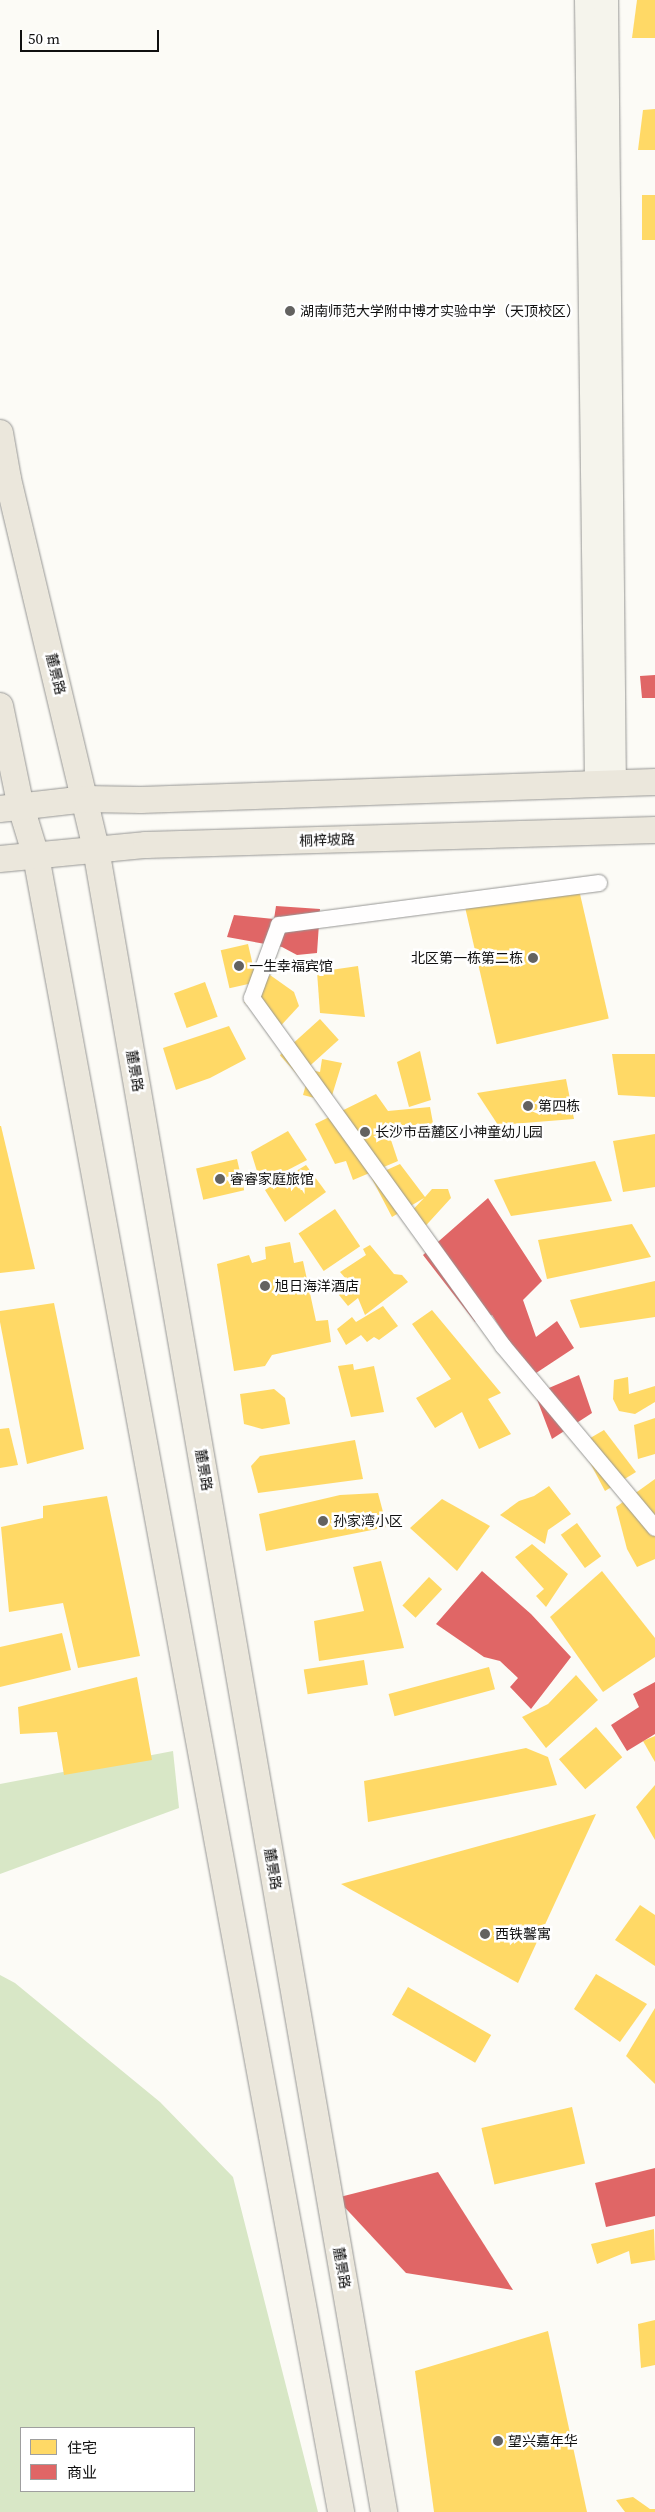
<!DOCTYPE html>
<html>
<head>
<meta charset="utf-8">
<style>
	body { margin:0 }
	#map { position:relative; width:655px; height:2512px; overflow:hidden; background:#fcfbf6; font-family:"Source Serif 4","Noto Sans SC",serif }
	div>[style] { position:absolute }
	.forest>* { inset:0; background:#d8e7c6 }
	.homes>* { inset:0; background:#ffd966; transform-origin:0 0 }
	.shops>* { inset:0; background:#e06666 }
	.roads { filter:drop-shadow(0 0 1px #969694) drop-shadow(0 0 1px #969694) }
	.street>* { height:16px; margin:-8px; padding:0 8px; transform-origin:8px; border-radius:8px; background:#fffefe }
	.secondary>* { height:24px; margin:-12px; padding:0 12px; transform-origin:12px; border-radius:12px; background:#f5f4ec }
	.primary>* { height:26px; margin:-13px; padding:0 13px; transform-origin:13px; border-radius:13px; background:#ebe7dc }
	.dots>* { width:14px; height:14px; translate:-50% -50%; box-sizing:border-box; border:2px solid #fff; border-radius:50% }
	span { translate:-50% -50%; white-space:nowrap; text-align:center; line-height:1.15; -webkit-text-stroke:5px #fff; paint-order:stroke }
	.poi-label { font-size:14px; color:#101010 }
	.left { translate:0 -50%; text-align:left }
	.right { translate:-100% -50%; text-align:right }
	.street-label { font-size:14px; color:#101010 }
	.legend { position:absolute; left:20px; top:2427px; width:175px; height:65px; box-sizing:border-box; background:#fff; border:1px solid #9f9f9f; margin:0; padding:6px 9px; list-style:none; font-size:15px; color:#101010 }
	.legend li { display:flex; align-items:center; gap:10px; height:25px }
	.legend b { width:25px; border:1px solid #9f9f9f }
	.scale { position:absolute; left:20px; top:30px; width:139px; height:22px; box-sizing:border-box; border:2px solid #101010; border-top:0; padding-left:6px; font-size:15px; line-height:18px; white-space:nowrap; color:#101010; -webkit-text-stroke:4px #fff; paint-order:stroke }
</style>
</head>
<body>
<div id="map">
	<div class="forest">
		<div style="clip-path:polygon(173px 1751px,179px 1808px,0 1874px,0 1784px)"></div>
		<div style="clip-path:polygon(evenodd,0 1975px,15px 1983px,160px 2102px,233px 2177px,318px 2512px,0 2512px,0 1975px,194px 2428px,194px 2491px,21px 2491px,21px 2428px,194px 2428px)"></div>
	</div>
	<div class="homes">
		<div style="clip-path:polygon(637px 0,655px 0,655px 38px,632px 38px)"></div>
		<div style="clip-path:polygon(655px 109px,655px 150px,638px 150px,643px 110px)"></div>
		<div style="left:642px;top:195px;width:13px;height:45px"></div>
		<div style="left:577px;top:881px;width:141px;height:115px;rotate:77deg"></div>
		<div style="left:248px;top:944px;width:39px;height:28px;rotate:77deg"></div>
		<div style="clip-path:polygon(358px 966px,365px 1017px,320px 1013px,317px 972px)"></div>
		<div style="clip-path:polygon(270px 975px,294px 992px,299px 1006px,275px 1032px,244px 1002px)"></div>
		<div style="left:205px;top:982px;width:37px;height:33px;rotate:70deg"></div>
		<div style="left:320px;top:1019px;width:28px;height:54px;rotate:48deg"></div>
		<div style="clip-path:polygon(229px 1026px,246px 1059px,210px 1078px,176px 1090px,163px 1048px)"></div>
		<div style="clip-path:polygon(420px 1051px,431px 1100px,409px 1107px,397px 1062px)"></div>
		<div style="clip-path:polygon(612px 1054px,655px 1054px,655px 1097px,618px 1095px)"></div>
		<div style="clip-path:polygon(322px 1059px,342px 1063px,330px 1102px,303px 1095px,310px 1070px,320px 1072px)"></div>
		<div style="clip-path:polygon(566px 1079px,574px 1119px,498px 1125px,477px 1093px)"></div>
		<div style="clip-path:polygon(376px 1094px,388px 1111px,430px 1107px,433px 1123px,391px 1140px,398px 1161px,353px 1180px,346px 1161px,335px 1164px,315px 1124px)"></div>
		<div style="clip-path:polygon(0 1126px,1px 1126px,35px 1269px,0 1273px)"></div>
		<div style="clip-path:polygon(288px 1131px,307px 1160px,261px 1184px,251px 1152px)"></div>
		<div style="clip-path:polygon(655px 1134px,655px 1187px,623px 1192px,613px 1141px)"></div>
		<div style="left:237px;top:1159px;width:32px;height:42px;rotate:77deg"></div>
		<div style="clip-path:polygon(595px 1161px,612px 1201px,511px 1216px,494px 1180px)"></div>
		<div style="clip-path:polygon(400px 1164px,425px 1197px,432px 1189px,448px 1189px,451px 1198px,420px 1232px,405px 1218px,424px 1198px,392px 1217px,371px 1177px)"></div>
		<div style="clip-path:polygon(306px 1165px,326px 1192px,285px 1222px,265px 1190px)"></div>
		<div style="left:335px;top:1209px;width:45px;height:44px;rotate:56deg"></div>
		<div style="clip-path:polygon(632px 1224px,651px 1257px,547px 1279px,538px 1240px)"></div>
		<div style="clip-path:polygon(290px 1242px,294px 1263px,303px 1261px,316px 1321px,328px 1320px,331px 1342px,272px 1355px,265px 1366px,234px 1371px,217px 1264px,249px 1255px,252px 1263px,266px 1259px,265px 1247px)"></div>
		<div style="clip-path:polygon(370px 1245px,394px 1274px,402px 1275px,408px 1282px,365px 1315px,358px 1298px,348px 1306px,339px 1295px,353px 1287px,340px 1272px,366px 1255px,363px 1249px)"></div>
		<div style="clip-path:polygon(655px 1281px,655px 1317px,580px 1328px,570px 1300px)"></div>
		<div style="clip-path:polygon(54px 1303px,84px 1449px,27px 1464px,0 1322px,0 1311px)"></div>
		<div style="clip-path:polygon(383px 1306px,398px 1326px,379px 1340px,374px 1337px,367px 1342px,361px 1335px,346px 1345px,337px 1329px,352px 1317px,356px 1322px)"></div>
		<div style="clip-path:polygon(432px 1310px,501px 1393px,488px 1399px,511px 1434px,479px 1449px,462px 1412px,435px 1428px,416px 1398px,451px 1379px,412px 1324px)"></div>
		<div style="clip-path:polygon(353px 1364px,354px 1370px,374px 1366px,384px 1412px,351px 1417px,338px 1366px)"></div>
		<div style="clip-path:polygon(628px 1377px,629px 1394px,655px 1386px,655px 1402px,635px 1414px,619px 1411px,613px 1399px,614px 1380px)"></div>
		<div style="clip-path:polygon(274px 1389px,285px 1398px,290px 1424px,262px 1429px,244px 1424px,240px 1394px)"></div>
		<div style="clip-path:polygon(655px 1418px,655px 1454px,638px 1459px,634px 1425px)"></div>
		<div style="clip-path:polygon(9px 1428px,18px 1465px,0 1468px,0 1429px)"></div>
		<div style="clip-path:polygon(604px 1430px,636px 1472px,605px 1491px,580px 1444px)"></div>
		<div style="clip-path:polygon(355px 1440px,363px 1479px,258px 1493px,251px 1466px,260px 1456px)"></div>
		<div style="clip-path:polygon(655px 1479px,655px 1559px,637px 1567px,627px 1549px,616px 1507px)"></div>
		<div style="clip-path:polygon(549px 1486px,571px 1514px,548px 1530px,545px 1544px,500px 1515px,519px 1501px,534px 1496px)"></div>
		<div style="clip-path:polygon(378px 1493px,387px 1527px,266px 1551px,259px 1514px,340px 1495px)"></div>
		<div style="clip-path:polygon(107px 1496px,140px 1656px,78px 1668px,63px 1603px,9px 1612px,1px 1527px,43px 1518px,43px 1506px)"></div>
		<div style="clip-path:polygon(442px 1499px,490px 1526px,457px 1571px,410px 1528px)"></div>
		<div style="left:577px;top:1523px;width:41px;height:20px;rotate:54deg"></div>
		<div style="clip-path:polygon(532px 1544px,568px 1574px,546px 1607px,536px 1596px,544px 1589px,515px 1557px)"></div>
		<div style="clip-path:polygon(381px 1561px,404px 1648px,319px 1661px,314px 1621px,364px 1611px,353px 1567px)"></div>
		<div style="clip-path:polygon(602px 1571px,655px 1638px,655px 1657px,603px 1692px,550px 1617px)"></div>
		<div style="left:429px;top:1577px;width:18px;height:39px;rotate:43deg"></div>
		<div style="clip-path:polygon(62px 1633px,71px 1670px,0 1687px,0 1647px)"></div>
		<div style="left:364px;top:1660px;width:25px;height:61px;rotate:81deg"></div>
		<div style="left:489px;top:1667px;width:23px;height:104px;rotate:75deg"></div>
		<div style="clip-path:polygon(576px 1675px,598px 1700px,546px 1748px,522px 1717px,548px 1704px)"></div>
		<div style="clip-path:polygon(137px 1677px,152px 1760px,64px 1775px,57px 1732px,20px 1734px,18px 1707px)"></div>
		<div style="left:596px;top:1727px;width:40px;height:49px;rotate:49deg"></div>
		<div style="clip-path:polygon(655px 1736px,655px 1762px,643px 1741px)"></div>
		<div style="clip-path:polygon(526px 1748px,548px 1757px,557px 1785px,368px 1822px,364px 1781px)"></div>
		<div style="clip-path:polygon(655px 1785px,655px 1840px,636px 1807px)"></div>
		<div style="clip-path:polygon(596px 1814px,518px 1983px,341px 1884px)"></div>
		<div style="clip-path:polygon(640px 1905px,655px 1915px,655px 1966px,615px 1940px)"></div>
		<div style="clip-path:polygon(596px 1974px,647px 2004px,620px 2042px,574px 2009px)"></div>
		<div style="left:408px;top:1987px;width:96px;height:32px;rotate:30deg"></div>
		<div style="clip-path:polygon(655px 2008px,655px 2084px,626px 2056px)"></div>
		<div style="left:572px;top:2107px;width:58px;height:93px;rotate:77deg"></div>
		<div style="clip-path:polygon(654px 2229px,655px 2260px,631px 2264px,629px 2251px,597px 2264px,591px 2244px)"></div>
		<div style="clip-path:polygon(655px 2320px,655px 2365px,641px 2368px,638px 2324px)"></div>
		<div style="clip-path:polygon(548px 2331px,587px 2512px,434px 2512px,415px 2371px)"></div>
		<div style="clip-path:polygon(633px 2497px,650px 2509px,655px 2509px,655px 2512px,625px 2512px,616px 2500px)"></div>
	</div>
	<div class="shops">
		<div style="clip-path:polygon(655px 675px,655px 698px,642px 698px,640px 676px)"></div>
		<div style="clip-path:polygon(276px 906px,320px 909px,317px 953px,297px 955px,282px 947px,227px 937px,234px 915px,274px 919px)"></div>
		<div style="clip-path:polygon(488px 1198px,542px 1281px,523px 1300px,536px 1337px,557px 1321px,574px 1348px,524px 1381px,512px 1346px,492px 1315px,475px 1322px,423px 1255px)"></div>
		<div style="clip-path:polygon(579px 1375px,592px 1413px,552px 1439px,535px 1394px)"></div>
		<div style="clip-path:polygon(482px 1571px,531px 1614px,571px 1657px,531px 1709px,510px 1687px,518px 1678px,500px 1661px,484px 1657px,436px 1624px)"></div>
		<div style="clip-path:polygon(655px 1682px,655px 1734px,627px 1751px,611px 1725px,639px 1707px,633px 1694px)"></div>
		<div style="clip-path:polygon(655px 2168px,655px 2216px,606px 2227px,595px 2183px)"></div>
		<div style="clip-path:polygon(438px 2172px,513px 2290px,406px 2273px,336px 2198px)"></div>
	</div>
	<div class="roads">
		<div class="street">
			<div style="left:599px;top:883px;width:323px;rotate:172.5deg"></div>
			<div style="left:279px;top:925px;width:78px;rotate:110.3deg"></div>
			<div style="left:252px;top:998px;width:429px;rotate:54.2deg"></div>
			<div style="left:503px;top:1346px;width:237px;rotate:50.1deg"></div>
		</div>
		<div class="secondary">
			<div style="left:587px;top:0;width:784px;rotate:89.27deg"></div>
			<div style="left:606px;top:0;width:784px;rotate:89.42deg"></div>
		</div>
		<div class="primary">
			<div style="left:0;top:433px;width:47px;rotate:80.1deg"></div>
			<div style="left:8px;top:479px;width:380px;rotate:76.6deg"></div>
			<div style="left:96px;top:849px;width:1688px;rotate:80.17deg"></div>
			<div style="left:0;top:706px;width:103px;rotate:78.3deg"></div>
			<div style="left:21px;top:807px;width:51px;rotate:73deg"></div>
			<div style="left:36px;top:856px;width:1684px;rotate:79.56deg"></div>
			<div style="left:0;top:809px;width:87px;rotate:-6.6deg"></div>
			<div style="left:86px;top:799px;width:55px;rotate:1deg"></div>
			<div style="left:141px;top:800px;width:514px;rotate:-2.01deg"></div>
			<div style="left:0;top:859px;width:147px;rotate:-5.5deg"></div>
			<div style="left:146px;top:845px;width:509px;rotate:-1.69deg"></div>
		</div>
	</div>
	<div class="dots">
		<div style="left:290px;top:311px;background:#636260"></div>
		<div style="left:533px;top:958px;background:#636260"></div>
		<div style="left:239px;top:966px;background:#636260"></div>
		<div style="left:528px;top:1106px;background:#636260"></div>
		<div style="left:365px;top:1132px;background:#636260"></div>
		<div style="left:220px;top:1179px;background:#636260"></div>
		<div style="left:265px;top:1286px;background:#636260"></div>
		<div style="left:323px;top:1521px;background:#636260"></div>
		<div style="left:485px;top:1934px;background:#636260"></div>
		<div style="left:498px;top:2441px;background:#636260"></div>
	</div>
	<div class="poi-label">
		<span class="left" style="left:300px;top:311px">湖南师范大学附中博才实验中学（天顶校区）</span>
		<span class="right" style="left:523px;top:958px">北区第一栋第二栋</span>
		<span class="left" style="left:249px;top:966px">一生幸福宾馆</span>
		<span class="left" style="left:538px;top:1106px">第四栋</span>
		<span class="left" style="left:375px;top:1132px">长沙市岳麓区小神童幼儿园</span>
		<span class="left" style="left:230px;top:1179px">睿睿家庭旅馆</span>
		<span class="left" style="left:275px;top:1286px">旭日海洋酒店</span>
		<span class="left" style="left:333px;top:1521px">孙家湾小区</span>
		<span class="left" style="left:495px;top:1934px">西铁馨寓</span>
		<span class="left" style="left:508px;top:2441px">望兴嘉年华</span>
	</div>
	<div class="street-label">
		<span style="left:56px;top:674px;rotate:76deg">麓景路</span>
		<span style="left:327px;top:840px;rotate:-2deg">桐梓坡路</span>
		<span style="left:135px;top:1071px;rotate:80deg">麓景路</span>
		<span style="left:204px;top:1470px;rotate:80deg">麓景路</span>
		<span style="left:273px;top:1869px;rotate:80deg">麓景路</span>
		<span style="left:342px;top:2268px;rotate:80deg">麓景路</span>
	</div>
	<ul class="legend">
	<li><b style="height:14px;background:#ffd966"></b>住宅</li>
	<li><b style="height:14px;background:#e06666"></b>商业</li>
	</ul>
	<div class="scale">50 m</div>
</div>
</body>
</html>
